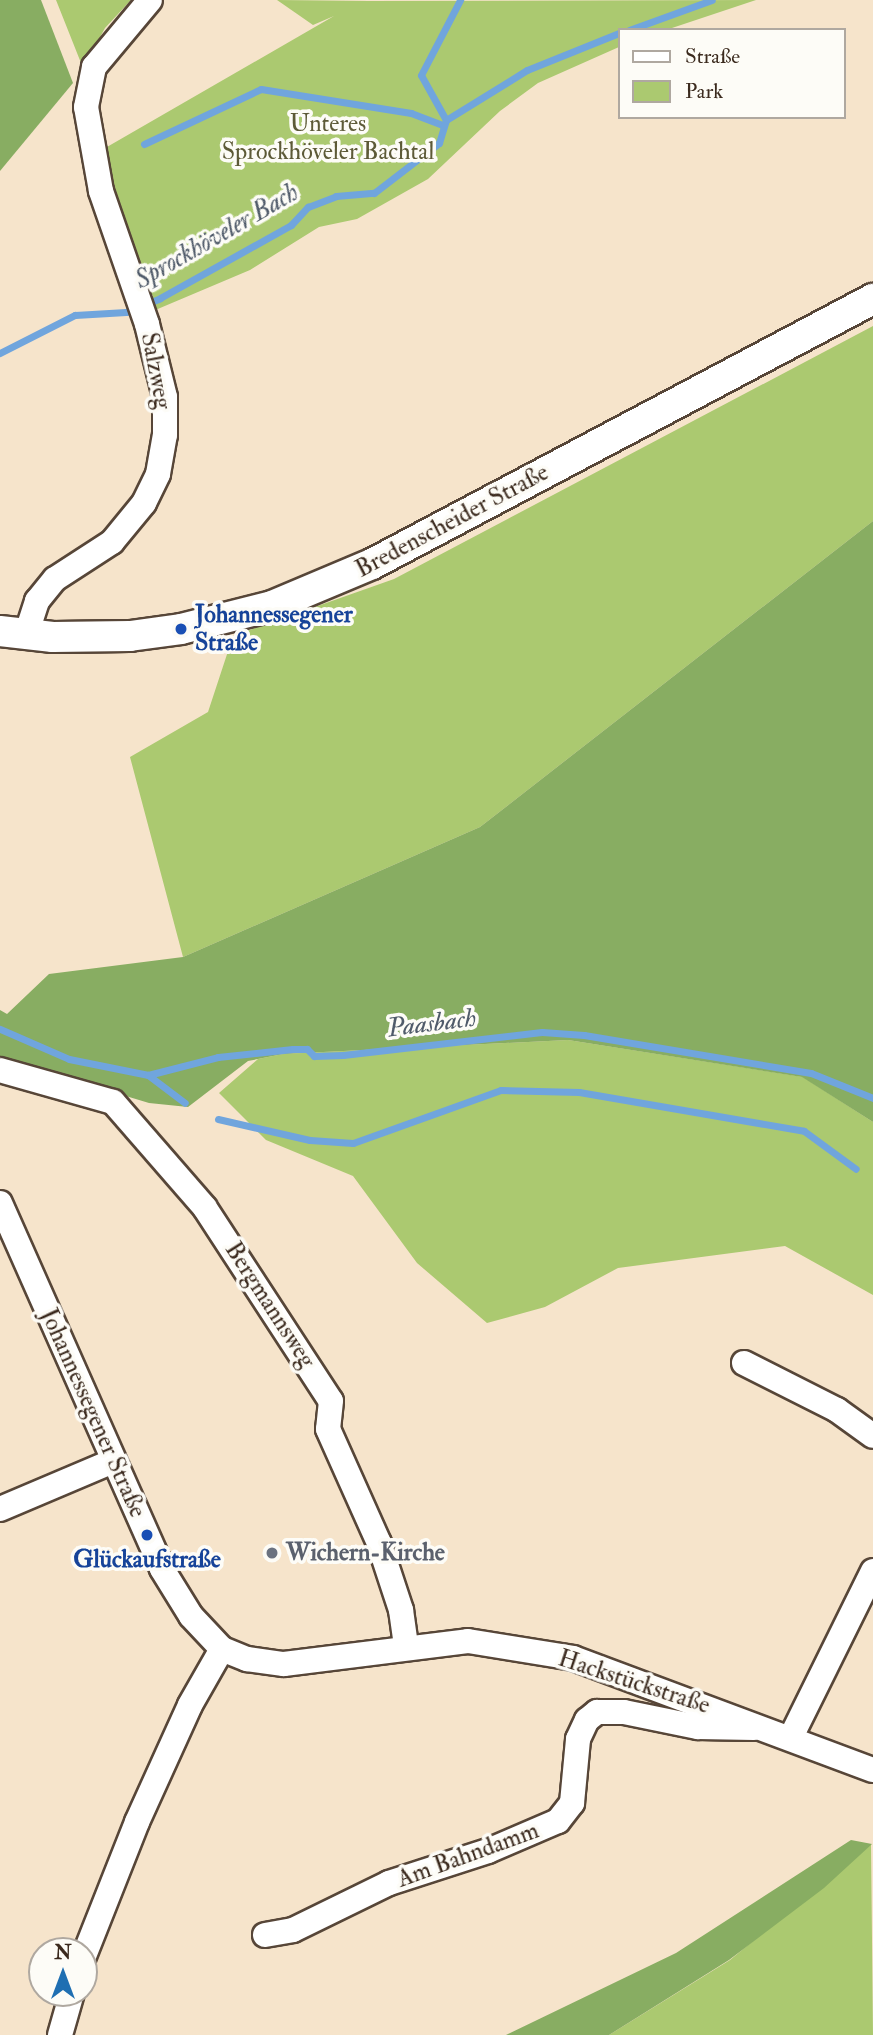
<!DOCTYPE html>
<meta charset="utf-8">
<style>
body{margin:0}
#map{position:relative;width:873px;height:2035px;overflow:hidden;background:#f6e4cb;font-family:"IM FELL Double Pica",serif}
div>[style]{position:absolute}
.green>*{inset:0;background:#abc970}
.forest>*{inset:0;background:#88ad62}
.stream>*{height:7px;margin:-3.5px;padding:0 3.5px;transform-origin:3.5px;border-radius:3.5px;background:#70a5dd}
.roads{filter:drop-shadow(2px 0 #574638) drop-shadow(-2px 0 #574638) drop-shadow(0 2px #574638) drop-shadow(0 -2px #574638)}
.minor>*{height:24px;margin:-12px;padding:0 12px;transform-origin:12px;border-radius:12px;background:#fff}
.major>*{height:30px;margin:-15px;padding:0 15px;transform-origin:15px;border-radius:15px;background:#fff}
.dots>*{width:19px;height:19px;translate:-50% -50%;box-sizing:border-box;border:4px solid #fdfcf7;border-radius:50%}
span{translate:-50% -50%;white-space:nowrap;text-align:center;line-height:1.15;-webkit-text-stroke:7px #fdfcf7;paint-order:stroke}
.park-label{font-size:24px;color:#5d5a37}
.street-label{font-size:24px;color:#3b2a1e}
.transit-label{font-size:24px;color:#164399;font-weight:700}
.left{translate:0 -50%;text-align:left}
.worship-label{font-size:24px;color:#5b616d;font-weight:700}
.water-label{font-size:26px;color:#505b6a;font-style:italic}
.legend{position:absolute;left:618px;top:28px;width:228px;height:91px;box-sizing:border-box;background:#fdfcf7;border:2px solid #afa8a0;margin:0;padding:9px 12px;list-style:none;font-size:21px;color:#3b2a1e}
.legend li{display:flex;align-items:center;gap:14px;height:35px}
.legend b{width:35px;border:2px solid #afa8a0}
.north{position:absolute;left:28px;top:1937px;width:70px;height:70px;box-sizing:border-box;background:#fdfcf7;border:2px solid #afa8a0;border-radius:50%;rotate:0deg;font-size:19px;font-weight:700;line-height:28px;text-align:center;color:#3b2a1e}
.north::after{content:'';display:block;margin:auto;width:24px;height:32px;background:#1f6fb2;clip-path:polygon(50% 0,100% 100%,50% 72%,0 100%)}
</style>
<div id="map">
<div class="green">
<div style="clip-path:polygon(56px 0,131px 0,105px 28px,83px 68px)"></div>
<div style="clip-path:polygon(277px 0,369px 1px,756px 0,666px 30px,619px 30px,619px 47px,538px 83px,500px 111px,428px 179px,357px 219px,319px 227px,250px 270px,153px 311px,153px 295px,146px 297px,100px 151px,334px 16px,313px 25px)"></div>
<div style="clip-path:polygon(873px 326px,873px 521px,480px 827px,183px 957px,130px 757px,208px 712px,233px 636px,394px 579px)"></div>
<div style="clip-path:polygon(568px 1040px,803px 1077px,873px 1122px,873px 1295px,785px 1246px,618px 1268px,545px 1307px,487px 1323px,417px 1263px,353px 1176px,266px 1140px,219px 1093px,258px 1059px,283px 1054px)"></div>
<div style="clip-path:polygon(871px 1844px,873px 2035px,609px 2035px,730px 1960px)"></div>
</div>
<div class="forest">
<div style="clip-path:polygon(0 0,41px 0,73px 83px,0 171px)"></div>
<div style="clip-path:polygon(873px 521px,873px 1122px,802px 1077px,568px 1040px,283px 1054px,248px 1061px,188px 1107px,149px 1103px,0 1058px,0 1010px,7px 1014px,49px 974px,183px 957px,480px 827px)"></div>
<div style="clip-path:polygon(851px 1840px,872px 1844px,824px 1888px,729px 1960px,609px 2035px,506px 2035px,676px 1953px)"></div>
</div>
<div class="stream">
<div style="left:629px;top:30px;width:88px;rotate:-19.9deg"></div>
<div style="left:446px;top:120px;width:51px;rotate:-119.1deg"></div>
<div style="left:421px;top:75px;width:85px;rotate:-62.5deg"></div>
<div style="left:144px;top:144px;width:129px;rotate:-25.2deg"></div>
<div style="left:261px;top:89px;width:152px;rotate:9.1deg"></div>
<div style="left:411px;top:113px;width:33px;rotate:21deg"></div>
<div style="left:0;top:353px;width:84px;rotate:-26.9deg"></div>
<div style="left:75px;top:315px;width:51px;rotate:-3.4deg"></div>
<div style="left:126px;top:312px;width:37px;rotate:-22deg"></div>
<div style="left:160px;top:298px;width:150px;rotate:-29.1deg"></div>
<div style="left:291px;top:225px;width:25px;rotate:-47deg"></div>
<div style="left:308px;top:207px;width:30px;rotate:-21deg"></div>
<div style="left:336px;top:196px;width:38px;rotate:-5deg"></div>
<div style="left:374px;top:193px;width:82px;rotate:-37.6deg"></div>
<div style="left:439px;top:143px;width:24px;rotate:-73deg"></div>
<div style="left:446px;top:120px;width:95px;rotate:-31.7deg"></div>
<div style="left:527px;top:70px;width:99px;rotate:-21.9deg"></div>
<div style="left:0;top:1029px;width:75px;rotate:23.5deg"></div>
<div style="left:69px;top:1059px;width:81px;rotate:11.4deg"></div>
<div style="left:148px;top:1075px;width:72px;rotate:-14.4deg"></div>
<div style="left:218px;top:1057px;width:75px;rotate:-6.1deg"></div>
<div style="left:293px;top:1049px;width:14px"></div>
<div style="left:307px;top:1049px;width:10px;rotate:45deg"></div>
<div style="left:314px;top:1056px;width:29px;rotate:-2deg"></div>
<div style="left:343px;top:1055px;width:200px;rotate:-6.6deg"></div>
<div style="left:542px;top:1032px;width:42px;rotate:4.1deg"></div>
<div style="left:584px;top:1035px;width:230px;rotate:9.5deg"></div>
<div style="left:811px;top:1073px;width:67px;rotate:22deg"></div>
<div style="left:148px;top:1075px;width:46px;rotate:37.1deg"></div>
<div style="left:218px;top:1119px;width:94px;rotate:12.9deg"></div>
<div style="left:310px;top:1140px;width:43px;rotate:4deg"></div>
<div style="left:353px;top:1143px;width:157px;rotate:-19.7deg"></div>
<div style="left:501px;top:1090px;width:78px;rotate:1.5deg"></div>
<div style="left:579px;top:1092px;width:228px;rotate:9.8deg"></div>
<div style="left:804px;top:1131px;width:64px;rotate:36.2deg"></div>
</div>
<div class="roads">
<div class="minor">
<div style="left:26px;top:635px;width:36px;rotate:-72deg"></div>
<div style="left:37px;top:601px;width:28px;rotate:-51deg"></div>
<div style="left:55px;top:579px;width:68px;rotate:-33deg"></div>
<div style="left:112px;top:542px;width:50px;rotate:-50.6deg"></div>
<div style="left:144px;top:503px;width:32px;rotate:-64deg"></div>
<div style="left:158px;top:474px;width:40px;rotate:-80deg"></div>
<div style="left:165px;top:435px;width:38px;rotate:-90deg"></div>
<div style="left:165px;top:397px;width:75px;rotate:-103.9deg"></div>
<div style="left:147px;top:324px;width:141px;rotate:-109.1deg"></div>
<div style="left:101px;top:191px;width:85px;rotate:-100.1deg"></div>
<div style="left:86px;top:107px;width:41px;rotate:-78.7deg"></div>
<div style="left:94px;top:67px;width:87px;rotate:-50.1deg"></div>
<div style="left:0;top:1070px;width:117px;rotate:15.8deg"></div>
<div style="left:113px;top:1102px;width:140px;rotate:49deg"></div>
<div style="left:205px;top:1208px;width:230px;rotate:56.9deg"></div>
<div style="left:331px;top:1401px;width:28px;rotate:96deg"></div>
<div style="left:328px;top:1429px;width:125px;rotate:65.9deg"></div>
<div style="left:379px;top:1543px;width:71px;rotate:71.8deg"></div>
<div style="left:401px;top:1610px;width:36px;rotate:82deg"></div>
<div style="left:0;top:1203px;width:400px;rotate:66.1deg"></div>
<div style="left:162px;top:1569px;width:55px;rotate:58.3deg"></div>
<div style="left:191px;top:1616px;width:45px;rotate:46.8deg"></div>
<div style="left:222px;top:1649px;width:27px;rotate:22deg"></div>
<div style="left:247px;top:1659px;width:37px;rotate:8deg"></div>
<div style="left:284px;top:1664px;width:185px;rotate:-7.1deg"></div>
<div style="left:468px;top:1641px;width:106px;rotate:9.2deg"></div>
<div style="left:573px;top:1658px;width:320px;rotate:20.5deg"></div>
<div style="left:744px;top:1363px;width:104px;rotate:26.8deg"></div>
<div style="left:837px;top:1410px;width:44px;rotate:35.8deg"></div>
<div style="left:0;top:1509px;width:123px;rotate:-23deg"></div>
<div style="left:791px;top:1737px;width:185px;rotate:-63.7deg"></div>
<div style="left:265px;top:1935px;width:28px;rotate:-10deg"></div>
<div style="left:293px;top:1930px;width:107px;rotate:-26.1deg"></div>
<div style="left:389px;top:1883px;width:104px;rotate:-17.9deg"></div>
<div style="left:488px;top:1851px;width:76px;rotate:-23.2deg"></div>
<div style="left:558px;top:1821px;width:23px;rotate:-52deg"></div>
<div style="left:572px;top:1803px;width:64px;rotate:-84.6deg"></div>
<div style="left:578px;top:1739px;width:21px;rotate:-65deg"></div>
<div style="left:587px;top:1720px;width:13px;rotate:-39deg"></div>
<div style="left:597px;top:1712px;width:27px"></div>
<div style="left:624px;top:1712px;width:76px;rotate:11.5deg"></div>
<div style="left:698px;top:1727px;width:56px;rotate:1deg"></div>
<div style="left:84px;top:1956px;width:144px;rotate:-68.4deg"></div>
<div style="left:137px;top:1822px;width:128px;rotate:-65.6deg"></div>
<div style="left:190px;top:1705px;width:64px;rotate:-60.3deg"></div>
<div style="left:60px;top:2035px;width:44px;rotate:-74.1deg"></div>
</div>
<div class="major">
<div style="left:0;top:631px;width:53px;rotate:6.5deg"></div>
<div style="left:53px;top:637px;width:77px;rotate:-0.7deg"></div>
<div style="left:130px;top:636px;width:51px;rotate:-7.8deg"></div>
<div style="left:181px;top:629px;width:94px;rotate:-14.2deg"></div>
<div style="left:272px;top:606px;width:108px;rotate:-22.8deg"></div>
<div style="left:372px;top:564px;width:567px;rotate:-27.88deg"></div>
</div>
</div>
<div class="dots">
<div style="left:181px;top:629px;background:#1a4fb4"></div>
<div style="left:147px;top:1535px;background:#1a4fb4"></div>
<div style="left:272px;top:1553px;background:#6b7280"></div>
</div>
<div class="park-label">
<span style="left:328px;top:138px">Unteres<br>Sprockhöveler Bachtal</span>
</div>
<div class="street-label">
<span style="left:156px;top:371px;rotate:79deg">Salzweg</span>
<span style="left:452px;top:521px;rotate:-28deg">Bredenscheider Straße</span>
<span style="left:270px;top:1305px;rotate:57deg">Bergmannsweg</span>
<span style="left:93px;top:1413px;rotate:66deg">Johannessegener Straße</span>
<span style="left:634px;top:1682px;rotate:18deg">Hackstückstraße</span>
<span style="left:468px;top:1855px;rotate:-20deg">Am Bahndamm</span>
</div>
<div class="transit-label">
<span class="left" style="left:195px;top:629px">Johannessegener<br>Straße</span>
<span style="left:147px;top:1560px">Glückaufstraße</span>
</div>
<div class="worship-label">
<span class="left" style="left:286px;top:1553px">Wichern-Kirche</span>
</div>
<div class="water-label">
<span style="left:217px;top:237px;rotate:-30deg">Sprockhöveler Bach</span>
<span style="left:432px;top:1024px;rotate:-7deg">Paasbach</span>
</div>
<ul class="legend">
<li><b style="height:9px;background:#fff"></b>Straße</li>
<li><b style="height:19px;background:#abc970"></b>Park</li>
</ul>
<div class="north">N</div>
</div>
